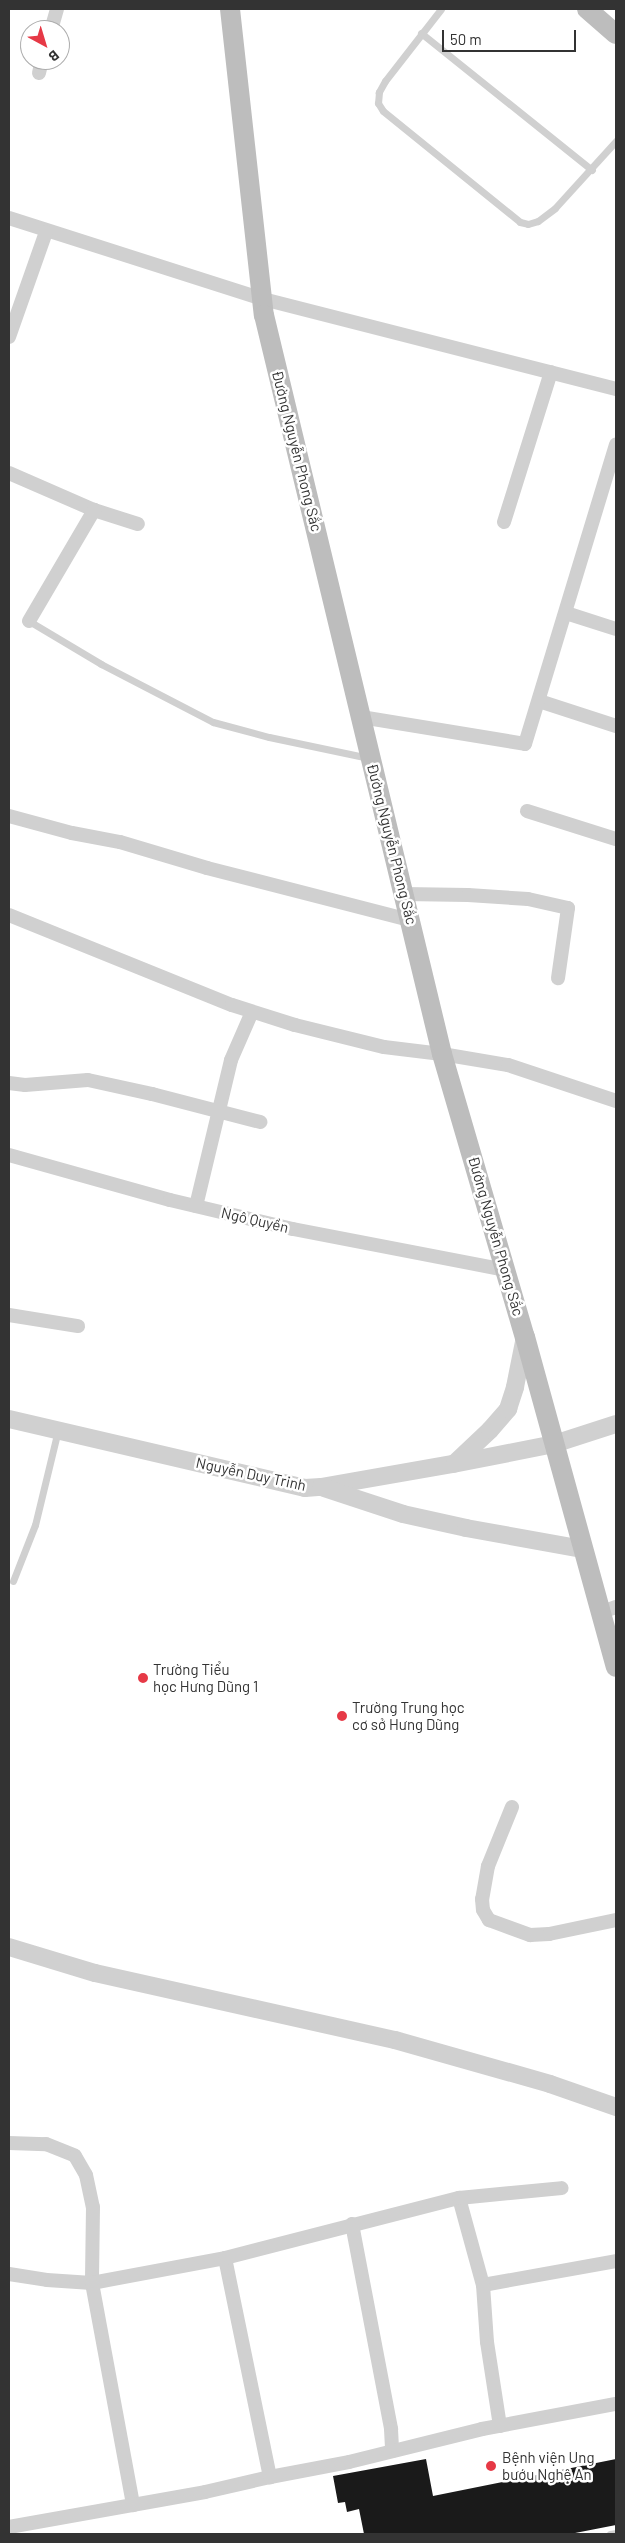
<!DOCTYPE html>
<meta charset="utf-8">
<style>
body{margin:0}
#map{position:relative;width:625px;height:2543px;overflow:hidden;background:#fff;font-family:Barlow,sans-serif}
div>[style]{position:absolute}
.building>*{inset:0;background:#1a1a1a}
.service>*{height:7px;margin:-3.5px;padding:0 3.5px;transform-origin:3.5px;border-radius:3.5px;background:#d0d0d0}
.minor>*{height:14px;margin:-7px;padding:0 7px;transform-origin:7px;border-radius:7px;background:#d0d0d0}
.tertiary>*{height:18px;margin:-9px;padding:0 9px;transform-origin:9px;border-radius:9px;background:#d0d0d0}
.secondary>*{height:20px;margin:-10px;padding:0 10px;transform-origin:10px;border-radius:10px;background:#bdbdbd}
.dots>*{width:14px;height:14px;translate:-50% -50%;box-sizing:border-box;border:2px solid #fff;border-radius:50%}
span{translate:-50% -50%;white-space:nowrap;text-align:center;line-height:1.15;-webkit-text-stroke:5px #fff;paint-order:stroke}
.street-label{font-size:15px;color:#333}
.poi-label{font-size:15px;color:#333}
.left{translate:0 -50%;text-align:left}
.frame{position:absolute;inset:0;border:10px solid #333;pointer-events:none}
.north{position:absolute;left:20px;top:20px;width:50px;height:50px;box-sizing:border-box;background:#fff;border:1px solid #adadad;border-radius:50%;rotate:141deg;font-size:14px;font-weight:700;line-height:20px;text-align:center;color:#333}
.north::after{content:'';display:block;margin:auto;width:18px;height:22px;background:#e63946;clip-path:polygon(50% 0,100% 100%,50% 72%,0 100%)}
.scale{position:absolute;left:442px;top:30px;width:134px;height:22px;box-sizing:border-box;border:2px solid #333;border-top:0;padding-left:6px;font-size:15px;line-height:18px;white-space:nowrap;color:#333;-webkit-text-stroke:4px #fff;paint-order:stroke}
</style>
<div id="map">
<div class="building">
<div style="clip-path:polygon(426px 2459px,433px 2496px,616px 2459px,616px 2525px,570px 2534px,364px 2534px,359px 2509px,347px 2512px,345px 2502px,338px 2503px,333px 2476px)"></div>
</div>
<div class="service">
<div style="left:441px;top:9px;width:91px;rotate:127.9deg"></div>
<div style="left:385px;top:81px;width:13px;rotate:119deg"></div>
<div style="left:379px;top:92px;width:11px;rotate:95deg"></div>
<div style="left:378px;top:103px;width:9px;rotate:58deg"></div>
<div style="left:383px;top:111px;width:176px;rotate:39deg"></div>
<div style="left:520px;top:222px;width:8px;rotate:14deg"></div>
<div style="left:528px;top:224px;width:10px;rotate:-17deg"></div>
<div style="left:538px;top:221px;width:21px;rotate:-37deg"></div>
<div style="left:555px;top:208px;width:91px;rotate:-47.7deg"></div>
<div style="left:421px;top:33px;width:219px;rotate:38.7deg"></div>
<div style="left:29px;top:621px;width:84px;rotate:30.8deg"></div>
<div style="left:101px;top:664px;width:126px;rotate:27.4deg"></div>
<div style="left:213px;top:722px;width:58px;rotate:15deg"></div>
<div style="left:269px;top:737px;width:102px;rotate:11.9deg"></div>
<div style="left:13px;top:1581px;width:60px;rotate:-68.6deg"></div>
<div style="left:35px;top:1525px;width:98px;rotate:-76.4deg"></div>
<div style="left:610px;top:2534px;width:6px;rotate:-9deg"></div>
</div>
<div class="minor">
<div style="left:51px;top:30px;width:22px;rotate:-74deg"></div>
<div style="left:39px;top:73px;width:13px;rotate:-77deg"></div>
<div style="left:9px;top:218px;width:267px;rotate:17.7deg"></div>
<div style="left:263px;top:299px;width:364px;rotate:14.3deg"></div>
<div style="left:9px;top:337px;width:111px;rotate:-70.6deg"></div>
<div style="left:9px;top:473px;width:93px;rotate:23.5deg"></div>
<div style="left:94px;top:510px;width:46px;rotate:17.7deg"></div>
<div style="left:504px;top:522px;width:157px;rotate:-72.6deg"></div>
<div style="left:566px;top:613px;width:52px;rotate:17.7deg"></div>
<div style="left:29px;top:621px;width:129px;rotate:-59.6deg"></div>
<div style="left:539px;top:701px;width:81px;rotate:18deg"></div>
<div style="left:361px;top:717px;width:166px;rotate:9.3deg"></div>
<div style="left:525px;top:744px;width:313px;rotate:-73.1deg"></div>
<div style="left:527px;top:811px;width:93px;rotate:17.5deg"></div>
<div style="left:9px;top:816px;width:65px;rotate:15.1deg"></div>
<div style="left:72px;top:833px;width:49px;rotate:10.6deg"></div>
<div style="left:120px;top:842px;width:91px;rotate:16.6deg"></div>
<div style="left:207px;top:868px;width:210px;rotate:14.4deg"></div>
<div style="left:404px;top:894px;width:64px;rotate:0.9deg"></div>
<div style="left:468px;top:895px;width:60px;rotate:3.8deg"></div>
<div style="left:528px;top:899px;width:41px;rotate:12.7deg"></div>
<div style="left:568px;top:908px;width:71px;rotate:98.1deg"></div>
<div style="left:9px;top:915px;width:240px;rotate:22deg"></div>
<div style="left:232px;top:1005px;width:66px;rotate:17.6deg"></div>
<div style="left:295px;top:1025px;width:92px;rotate:13.9deg"></div>
<div style="left:384px;top:1047px;width:58px;rotate:6.9deg"></div>
<div style="left:442px;top:1054px;width:67px;rotate:9.5deg"></div>
<div style="left:508px;top:1065px;width:114px;rotate:18.4deg"></div>
<div style="left:9px;top:1083px;width:16px;rotate:7deg"></div>
<div style="left:25px;top:1085px;width:63px;rotate:-4.5deg"></div>
<div style="left:88px;top:1080px;width:66px;rotate:12.3deg"></div>
<div style="left:152px;top:1094px;width:112px;rotate:14.5deg"></div>
<div style="left:9px;top:1155px;width:167px;rotate:15.6deg"></div>
<div style="left:170px;top:1200px;width:126px;rotate:13.3deg"></div>
<div style="left:293px;top:1229px;width:217px;rotate:10.9deg"></div>
<div style="left:196px;top:1206px;width:150px;rotate:-76.5deg"></div>
<div style="left:231px;top:1060px;width:52px;rotate:-66.4deg"></div>
<div style="left:9px;top:1315px;width:70px;rotate:9.1deg"></div>
<div style="left:602px;top:1612px;width:15px;rotate:-20deg"></div>
<div style="left:512px;top:1807px;width:64px;rotate:112.1deg"></div>
<div style="left:488px;top:1866px;width:34px;rotate:100deg"></div>
<div style="left:482px;top:1899px;width:11px;rotate:85deg"></div>
<div style="left:483px;top:1910px;width:12px;rotate:59deg"></div>
<div style="left:489px;top:1920px;width:44px;rotate:20.1deg"></div>
<div style="left:530px;top:1935px;width:19px;rotate:-3deg"></div>
<div style="left:549px;top:1934px;width:68px;rotate:-11.8deg"></div>
<div style="left:9px;top:2143px;width:37px;rotate:2deg"></div>
<div style="left:46px;top:2144px;width:31px;rotate:22deg"></div>
<div style="left:75px;top:2156px;width:22px;rotate:60deg"></div>
<div style="left:86px;top:2175px;width:33px;rotate:78deg"></div>
<div style="left:93px;top:2207px;width:76px;rotate:90.8deg"></div>
<div style="left:92px;top:2283px;width:226px;rotate:79.5deg"></div>
<div style="left:459px;top:2198px;width:90px;rotate:74.6deg"></div>
<div style="left:483px;top:2285px;width:135px;rotate:-10.2deg"></div>
<div style="left:352px;top:2224px;width:209px;rotate:79.2deg"></div>
<div style="left:391px;top:2429px;width:22px;rotate:87deg"></div>
<div style="left:225px;top:2258px;width:224px;rotate:78.4deg"></div>
<div style="left:9px;top:2274px;width:38px;rotate:9deg"></div>
<div style="left:47px;top:2280px;width:45px;rotate:3.8deg"></div>
<div style="left:92px;top:2283px;width:135px;rotate:-10.6deg"></div>
<div style="left:225px;top:2258px;width:242px;rotate:-14.4deg"></div>
<div style="left:459px;top:2198px;width:103px;rotate:-5.5deg"></div>
<div style="left:483px;top:2285px;width:57px;rotate:86deg"></div>
<div style="left:487px;top:2342px;width:85px;rotate:81.2deg"></div>
<div style="left:9px;top:2527px;width:199px;rotate:-10.1deg"></div>
<div style="left:205px;top:2492px;width:67px;rotate:-13deg"></div>
<div style="left:270px;top:2477px;width:80px;rotate:-10.8deg"></div>
<div style="left:349px;top:2462px;width:137px;rotate:-13.9deg"></div>
<div style="left:482px;top:2429px;width:136px;rotate:-10.6deg"></div>
</div>
<div class="tertiary">
<div style="left:9px;top:1419px;width:304px;rotate:13.1deg"></div>
<div style="left:305px;top:1488px;width:16px;rotate:-4deg"></div>
<div style="left:321px;top:1487px;width:134px;rotate:-9.9deg"></div>
<div style="left:453px;top:1464px;width:103px;rotate:-11.2deg"></div>
<div style="left:554px;top:1444px;width:65px;rotate:-17.9deg"></div>
<div style="left:455px;top:1463px;width:48px;rotate:-43.3deg"></div>
<div style="left:490px;top:1430px;width:28px;rotate:-49deg"></div>
<div style="left:508px;top:1409px;width:23px;rotate:-72deg"></div>
<div style="left:515px;top:1387px;width:51px;rotate:-78.7deg"></div>
<div style="left:324px;top:1488px;width:83px;rotate:18.2deg"></div>
<div style="left:403px;top:1514px;width:65px;rotate:12.5deg"></div>
<div style="left:466px;top:1528px;width:119px;rotate:10.2deg"></div>
<div style="left:9px;top:1947px;width:90px;rotate:16.8deg"></div>
<div style="left:95px;top:1973px;width:307px;rotate:12.6deg"></div>
<div style="left:395px;top:2040px;width:161px;rotate:15.8deg"></div>
<div style="left:550px;top:2084px;width:70px;rotate:19.2deg"></div>
</div>
<div class="secondary">
<div style="left:230px;top:9px;width:308px;rotate:83.7deg"></div>
<div style="left:264px;top:315px;width:760px;rotate:76.46deg"></div>
<div style="left:442px;top:1054px;width:295px;rotate:73.7deg"></div>
<div style="left:525px;top:1337px;width:342px;rotate:74.6deg"></div>
<div style="left:587px;top:9px;width:38px;rotate:41deg"></div>
</div>
<div class="dots">
<div style="left:143px;top:1678px;background:#e63946"></div>
<div style="left:342px;top:1716px;background:#e63946"></div>
<div style="left:491px;top:2466px;background:#e63946"></div>
</div>
<div class="street-label">
<span style="left:297px;top:451px;rotate:76deg">Đường Nguyễn Phong Sắc</span>
<span style="left:392px;top:844px;rotate:76deg">Đường Nguyễn Phong Sắc</span>
<span style="left:255px;top:1220px;rotate:13deg">Ngô Quyền</span>
<span style="left:496px;top:1236px;rotate:74deg">Đường Nguyễn Phong Sắc</span>
<span style="left:251px;top:1474px;rotate:12deg">Nguyễn Duy Trinh</span>
</div>
<div class="poi-label">
<span class="left" style="left:153px;top:1678px">Trường Tiểu<br>học Hưng Dũng 1</span>
<span class="left" style="left:352px;top:1716px">Trường Trung học<br>cơ sở Hưng Dũng</span>
<span class="left" style="left:502px;top:2466px">Bệnh viện Ung<br>bướu Nghệ An</span>
</div>
<div class="frame"></div>
<div class="north">B</div>
<div class="scale">50 m</div>
</div>
